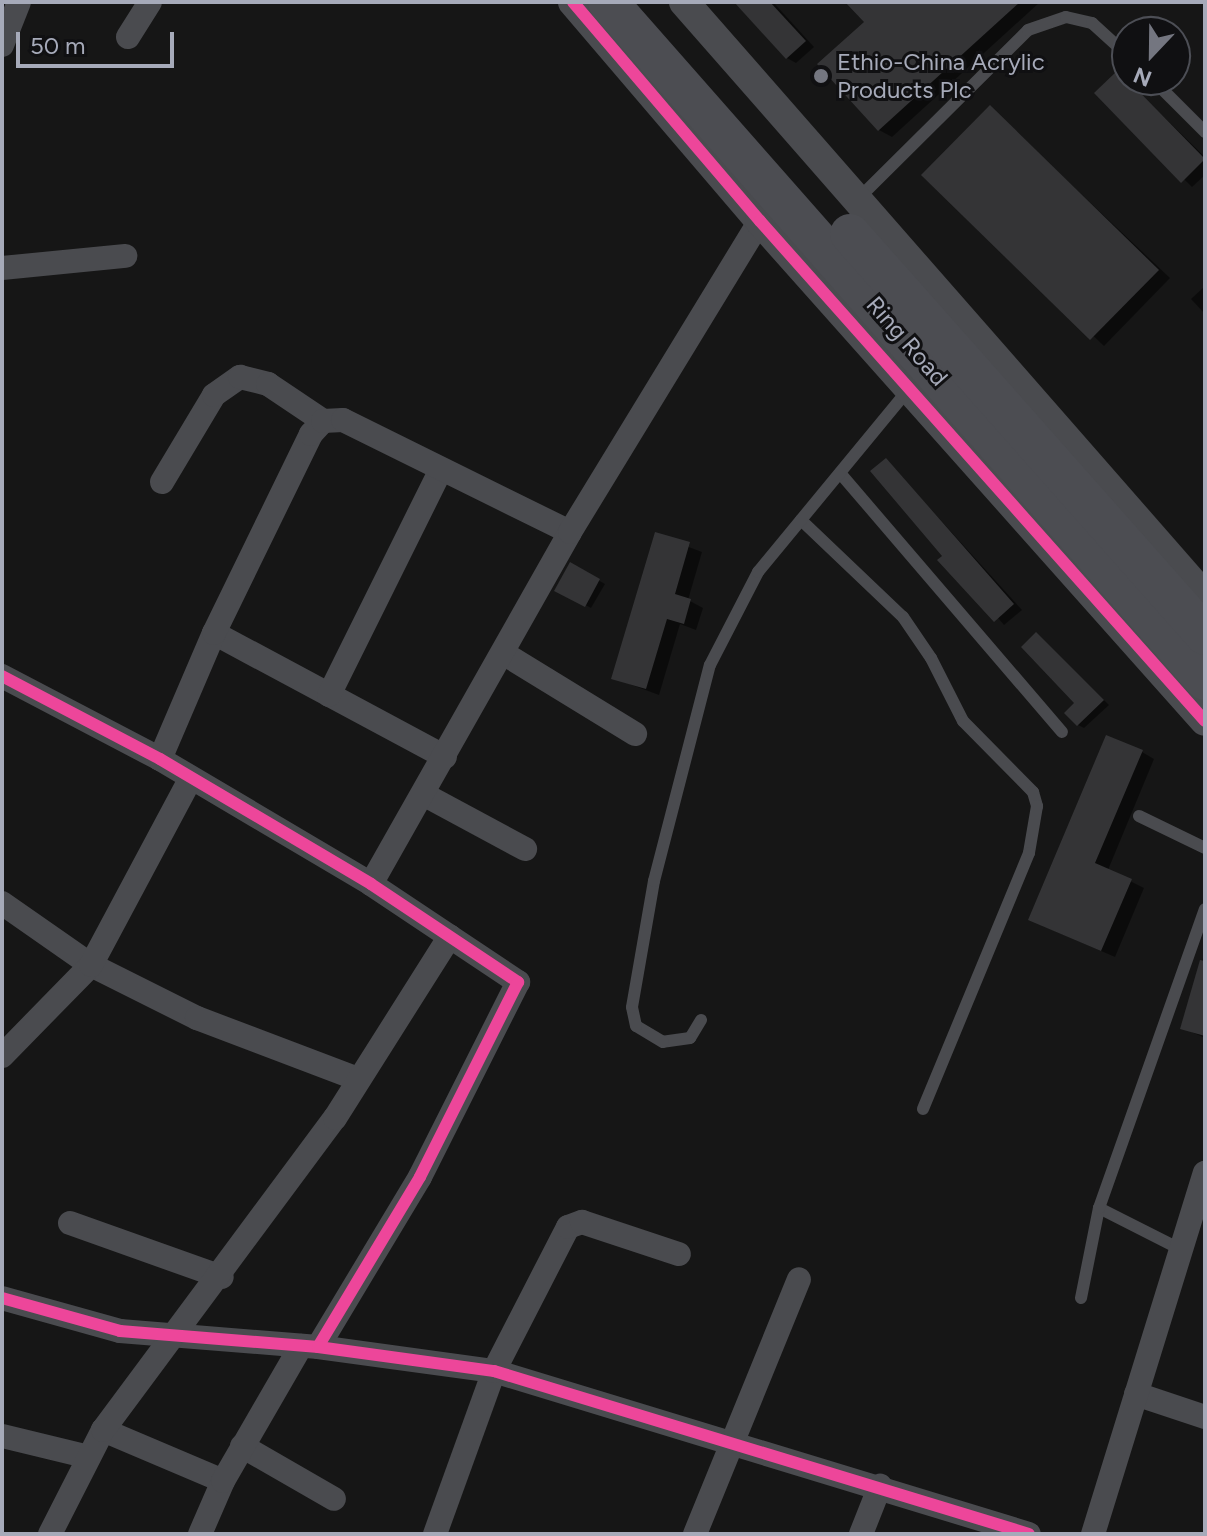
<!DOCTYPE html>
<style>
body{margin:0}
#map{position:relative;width:1207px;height:1536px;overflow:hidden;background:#161616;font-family:Figtree,sans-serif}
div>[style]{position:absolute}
.shadow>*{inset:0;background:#0007}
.building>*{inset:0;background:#343436}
.service>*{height:12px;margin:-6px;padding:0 6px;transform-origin:6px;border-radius:6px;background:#4a4b4f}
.minor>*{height:24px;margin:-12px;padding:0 12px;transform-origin:12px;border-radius:12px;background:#4a4b4f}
.tertiary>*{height:30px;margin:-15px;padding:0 15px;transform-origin:15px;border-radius:15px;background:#4a4b4f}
.trunk>*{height:40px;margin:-20px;padding:0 20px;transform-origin:20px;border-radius:20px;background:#4c4d52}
.cycleway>*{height:12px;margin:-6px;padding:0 6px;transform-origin:6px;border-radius:6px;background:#ed469a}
.dots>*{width:22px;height:22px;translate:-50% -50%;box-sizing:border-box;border:4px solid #101012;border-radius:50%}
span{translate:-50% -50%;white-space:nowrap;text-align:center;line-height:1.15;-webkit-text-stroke:6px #101012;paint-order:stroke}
.poi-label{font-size:24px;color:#a6aab9}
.left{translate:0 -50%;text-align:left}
.street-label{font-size:24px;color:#a6aab9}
.frame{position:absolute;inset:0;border:4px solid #a6aab9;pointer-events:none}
.north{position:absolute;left:1111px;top:16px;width:80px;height:80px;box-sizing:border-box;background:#101012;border:2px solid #4c4e55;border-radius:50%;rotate:202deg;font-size:22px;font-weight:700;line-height:32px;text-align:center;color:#a6aab9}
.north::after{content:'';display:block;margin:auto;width:28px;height:36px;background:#747680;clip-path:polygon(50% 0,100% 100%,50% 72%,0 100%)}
.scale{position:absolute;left:16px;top:32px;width:158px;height:36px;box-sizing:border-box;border:4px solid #a6aab9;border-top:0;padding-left:10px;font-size:24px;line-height:28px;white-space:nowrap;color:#a6aab9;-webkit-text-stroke:6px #101012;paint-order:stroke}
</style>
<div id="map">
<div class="shadow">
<div style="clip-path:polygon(736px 2px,773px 2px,814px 47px,796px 63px,787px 58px)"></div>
<div style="clip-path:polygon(848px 2px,1040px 2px,892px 137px,879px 130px,866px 22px)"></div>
<div style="clip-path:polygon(1118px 72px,1205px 157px,1205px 175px,1192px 187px,1096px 93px)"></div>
<div style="clip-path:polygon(990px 108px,1170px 278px,1104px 346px,924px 175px)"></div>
<div style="clip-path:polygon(1205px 286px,1205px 314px,1191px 299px)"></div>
<div style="clip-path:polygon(886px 460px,1022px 610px,1004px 625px,945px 556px)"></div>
<div style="clip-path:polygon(657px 535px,702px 552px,688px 600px,703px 608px,696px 630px,680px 624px,659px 695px,613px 678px)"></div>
<div style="clip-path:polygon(571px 565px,605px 584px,591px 608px,557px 590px)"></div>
<div style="clip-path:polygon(1037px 635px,1109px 705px,1084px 728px,1078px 725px,1077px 703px)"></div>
<div style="clip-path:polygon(1142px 752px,1154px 759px,1108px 870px,1144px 888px,1115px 957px,1043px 926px)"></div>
<div style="clip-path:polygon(1205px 951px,1205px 1038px,1183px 1028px)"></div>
</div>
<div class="building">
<div style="clip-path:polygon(734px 2px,770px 2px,806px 41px,786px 59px)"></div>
<div style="clip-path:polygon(845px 2px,1020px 2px,878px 131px,817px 64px,864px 22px)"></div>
<div style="clip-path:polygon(1118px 70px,1205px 159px,1181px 183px,1094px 93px)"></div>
<div style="clip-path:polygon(990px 105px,1159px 270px,1090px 340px,921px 175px)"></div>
<div style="clip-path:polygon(886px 458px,1014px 604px,994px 622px,937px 560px,942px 556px,870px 471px)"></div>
<div style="clip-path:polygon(655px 532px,690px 542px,675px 594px,691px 599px,684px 624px,667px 619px,646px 689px,611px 679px)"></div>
<div style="clip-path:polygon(570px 562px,600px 579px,585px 607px,554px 591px)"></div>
<div style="clip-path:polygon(1036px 632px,1104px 700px,1077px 726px,1064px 713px,1074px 703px,1021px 647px)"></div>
<div style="clip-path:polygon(1106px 735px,1143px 750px,1095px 863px,1132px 879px,1101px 951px,1028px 920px)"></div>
<div style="clip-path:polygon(1200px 960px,1205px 961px,1205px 1036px,1180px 1029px)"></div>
</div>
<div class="service">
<div style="left:1153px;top:80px;width:74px;rotate:45deg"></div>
<div style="left:859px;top:198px;width:238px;rotate:-44.8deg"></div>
<div style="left:1028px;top:30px;width:40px;rotate:-18.9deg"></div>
<div style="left:1066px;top:17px;width:27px;rotate:13deg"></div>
<div style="left:1092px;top:23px;width:47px;rotate:42.4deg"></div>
<div style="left:840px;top:473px;width:341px;rotate:49.4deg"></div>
<div style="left:801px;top:520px;width:141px;rotate:43.6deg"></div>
<div style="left:903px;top:617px;width:50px;rotate:55.7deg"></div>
<div style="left:931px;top:658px;width:71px;rotate:63.1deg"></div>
<div style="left:963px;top:721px;width:100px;rotate:45.4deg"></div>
<div style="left:1033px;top:792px;width:15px;rotate:74deg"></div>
<div style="left:1037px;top:806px;width:48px;rotate:99.7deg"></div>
<div style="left:1029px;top:853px;width:277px;rotate:112.5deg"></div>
<div style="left:1139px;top:816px;width:73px;rotate:25.9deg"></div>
<div style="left:701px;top:1020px;width:21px;rotate:121deg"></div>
<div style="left:690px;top:1038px;width:27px;rotate:172deg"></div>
<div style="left:663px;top:1042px;width:31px;rotate:-149deg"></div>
<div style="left:636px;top:1026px;width:19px;rotate:-102deg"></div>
<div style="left:632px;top:1007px;width:128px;rotate:-80.1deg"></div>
<div style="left:654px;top:881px;width:223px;rotate:-75.5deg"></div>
<div style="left:710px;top:665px;width:105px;rotate:-62.7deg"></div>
<div style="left:758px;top:572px;width:237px;rotate:-50.5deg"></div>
<div style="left:1099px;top:1208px;width:91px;rotate:26.8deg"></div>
<div style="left:1081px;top:1298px;width:92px;rotate:-78.7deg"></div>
<div style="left:1099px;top:1208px;width:317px;rotate:-70.5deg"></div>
</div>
<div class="minor">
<div style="left:128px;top:37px;width:41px;rotate:-57.8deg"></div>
<div style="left:2px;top:45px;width:46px;rotate:-68.4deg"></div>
<div style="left:2px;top:268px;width:124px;rotate:-5.6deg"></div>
<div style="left:162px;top:482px;width:101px;rotate:-59.1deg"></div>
<div style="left:214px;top:395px;width:32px;rotate:-35deg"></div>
<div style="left:240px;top:377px;width:29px;rotate:14deg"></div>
<div style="left:268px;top:384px;width:66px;rotate:33.9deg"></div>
<div style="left:214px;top:633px;width:262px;rotate:28.2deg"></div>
<div style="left:503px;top:653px;width:155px;rotate:31.5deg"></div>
<div style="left:2px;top:676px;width:178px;rotate:27.7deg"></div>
<div style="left:160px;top:759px;width:245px;rotate:30.6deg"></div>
<div style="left:371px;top:884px;width:177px;rotate:33.7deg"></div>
<div style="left:518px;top:982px;width:218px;rotate:116.7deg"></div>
<div style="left:420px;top:1177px;width:198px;rotate:121deg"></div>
<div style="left:329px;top:695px;width:252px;rotate:-63.6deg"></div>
<div style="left:160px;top:759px;width:137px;rotate:-66.8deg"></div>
<div style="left:214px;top:633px;width:221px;rotate:-64deg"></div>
<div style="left:311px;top:434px;width:18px;rotate:-47deg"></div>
<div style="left:323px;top:421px;width:20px;rotate:-3deg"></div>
<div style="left:343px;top:420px;width:253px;rotate:26.3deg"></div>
<div style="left:423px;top:794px;width:116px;rotate:28.3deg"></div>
<div style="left:371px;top:884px;width:404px;rotate:-60.5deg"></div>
<div style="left:570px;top:532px;width:364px;rotate:-58.6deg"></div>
<div style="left:2px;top:903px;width:108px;rotate:34.9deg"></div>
<div style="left:91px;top:965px;width:119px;rotate:26.6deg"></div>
<div style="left:197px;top:1018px;width:172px;rotate:20.8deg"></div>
<div style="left:2px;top:1056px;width:127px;rotate:-45.6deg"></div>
<div style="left:91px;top:965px;width:212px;rotate:-61.9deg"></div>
<div style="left:70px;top:1223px;width:161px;rotate:19.6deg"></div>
<div style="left:2px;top:1298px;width:123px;rotate:15.6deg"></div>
<div style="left:120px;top:1331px;width:199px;rotate:4.6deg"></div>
<div style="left:318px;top:1347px;width:178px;rotate:7.8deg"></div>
<div style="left:494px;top:1371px;width:559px;rotate:16.94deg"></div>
<div style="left:1136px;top:1394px;width:73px;rotate:18.4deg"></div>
<div style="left:103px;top:1430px;width:130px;rotate:23deg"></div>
<div style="left:2px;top:1436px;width:89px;rotate:13.6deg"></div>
<div style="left:242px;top:1446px;width:106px;rotate:29.9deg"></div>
<div style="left:50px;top:1534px;width:117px;rotate:-63deg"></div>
<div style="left:103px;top:1430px;width:389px;rotate:-53.4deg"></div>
<div style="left:335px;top:1118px;width:215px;rotate:-57.7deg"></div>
<div style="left:200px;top:1534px;width:58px;rotate:-66.5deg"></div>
<div style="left:223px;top:1481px;width:156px;rotate:-60deg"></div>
<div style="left:435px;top:1534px;width:173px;rotate:-70.1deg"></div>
<div style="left:494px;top:1371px;width:162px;rotate:-62.8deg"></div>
<div style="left:568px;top:1227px;width:15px;rotate:-20deg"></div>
<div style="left:582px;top:1222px;width:102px;rotate:18.3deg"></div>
<div style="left:695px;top:1534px;width:275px;rotate:-67.8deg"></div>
<div style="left:861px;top:1534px;width:52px;rotate:-68.4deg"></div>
<div style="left:1093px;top:1534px;width:378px;rotate:-72.8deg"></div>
</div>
<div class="tertiary">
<div style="left:573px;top:2px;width:288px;rotate:49.5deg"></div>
<div style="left:760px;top:221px;width:669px;rotate:48.33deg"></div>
<div style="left:684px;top:2px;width:791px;rotate:48.79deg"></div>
</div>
<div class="trunk">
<div style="left:608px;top:2px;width:903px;rotate:48.64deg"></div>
<div style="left:850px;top:234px;width:536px;rotate:48.48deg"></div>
</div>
<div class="cycleway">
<div style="left:573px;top:2px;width:288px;rotate:49.5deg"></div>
<div style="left:760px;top:221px;width:669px;rotate:48.33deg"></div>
<div style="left:2px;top:676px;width:178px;rotate:27.7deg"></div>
<div style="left:160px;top:759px;width:245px;rotate:30.6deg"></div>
<div style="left:371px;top:884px;width:177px;rotate:33.7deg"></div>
<div style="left:518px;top:982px;width:218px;rotate:116.7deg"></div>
<div style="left:420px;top:1177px;width:198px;rotate:121deg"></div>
<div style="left:2px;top:1298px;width:123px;rotate:15.6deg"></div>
<div style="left:120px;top:1331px;width:199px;rotate:4.6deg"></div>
<div style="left:318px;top:1347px;width:178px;rotate:7.8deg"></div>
<div style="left:494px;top:1371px;width:559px;rotate:16.94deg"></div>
</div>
<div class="dots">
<div style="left:821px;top:76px;background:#747680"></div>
</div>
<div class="poi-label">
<span class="left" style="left:837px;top:76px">Ethio-China Acrylic<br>Products Plc</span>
</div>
<div class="street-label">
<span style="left:907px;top:341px;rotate:49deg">Ring Road</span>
</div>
<div class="frame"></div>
<div class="north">N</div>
<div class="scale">50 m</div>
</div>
